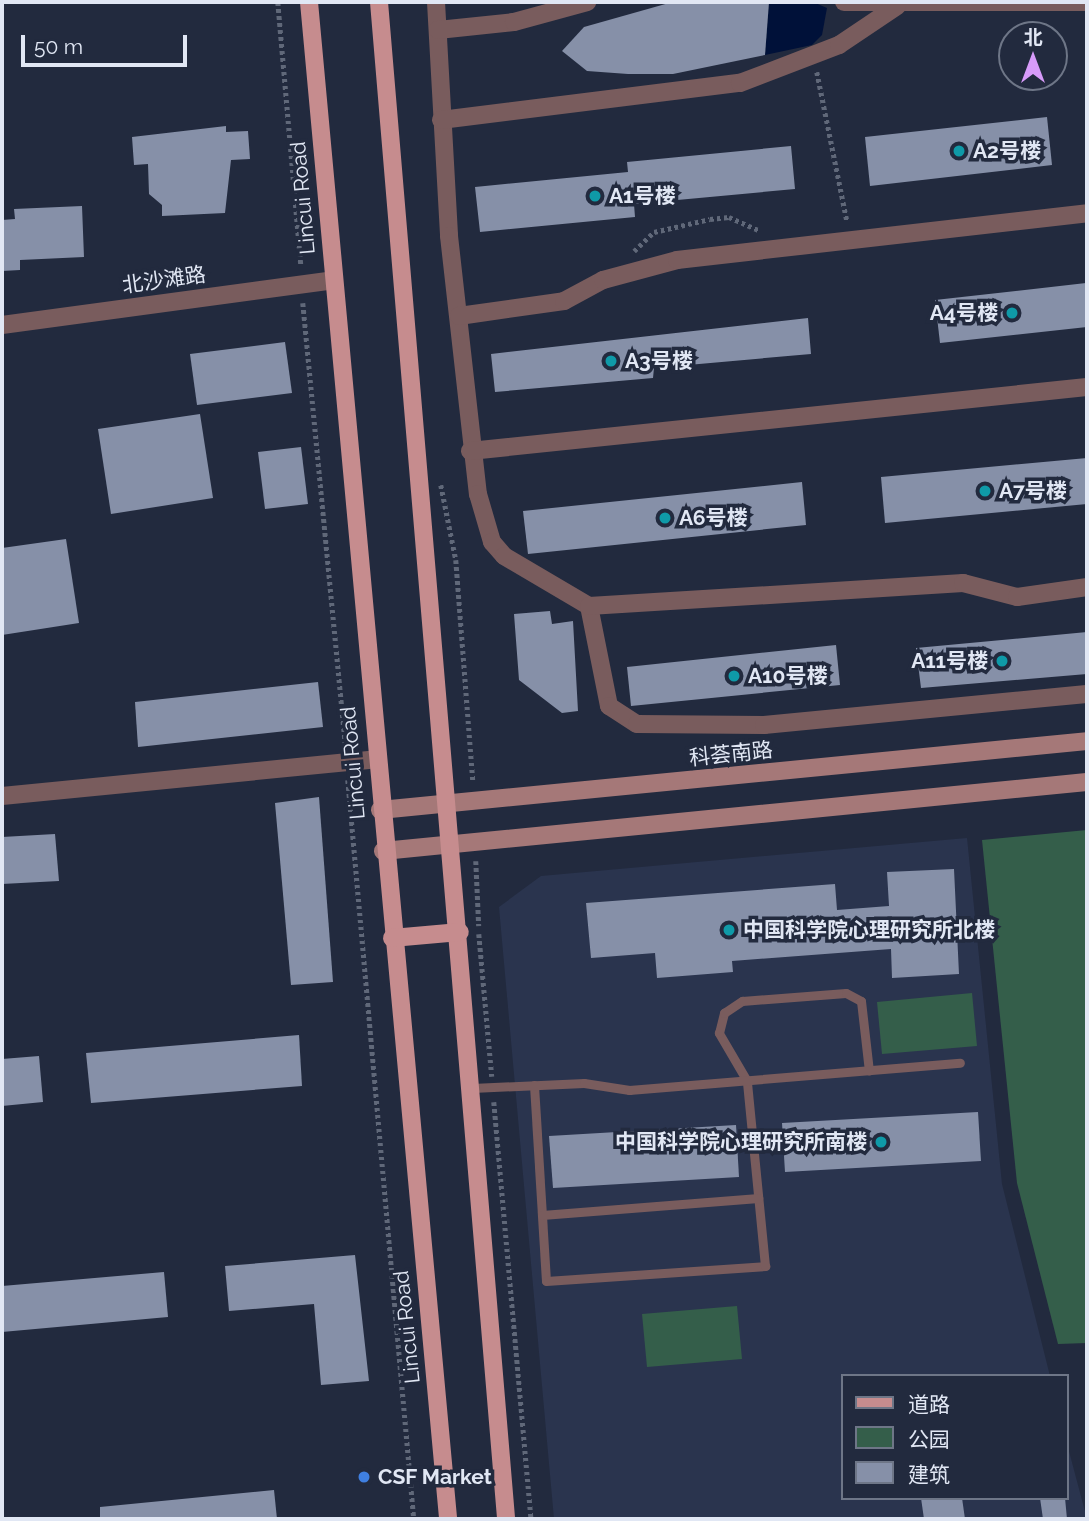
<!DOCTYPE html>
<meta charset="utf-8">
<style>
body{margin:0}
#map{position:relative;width:1089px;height:1521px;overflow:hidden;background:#222a3e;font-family:Raleway,"Noto Sans SC",sans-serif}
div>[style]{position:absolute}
.built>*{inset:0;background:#2a344e}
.green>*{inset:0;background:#345e4a}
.water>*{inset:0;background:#001139}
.building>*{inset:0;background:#8690a8}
.path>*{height:4.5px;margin-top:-2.25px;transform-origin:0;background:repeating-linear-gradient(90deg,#606879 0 3.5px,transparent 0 7px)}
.lane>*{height:9px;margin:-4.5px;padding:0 4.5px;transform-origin:4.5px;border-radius:4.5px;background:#795c5d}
.street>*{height:18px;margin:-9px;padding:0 9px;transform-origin:9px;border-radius:9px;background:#795c5d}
.secondary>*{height:18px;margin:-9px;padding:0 9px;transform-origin:9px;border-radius:9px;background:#a57878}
.primary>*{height:18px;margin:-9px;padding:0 9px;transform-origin:9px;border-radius:9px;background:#c68c8e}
.dots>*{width:19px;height:19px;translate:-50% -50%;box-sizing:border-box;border:4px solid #222a3e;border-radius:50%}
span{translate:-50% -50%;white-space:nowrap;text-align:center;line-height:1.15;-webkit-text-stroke:7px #222a3e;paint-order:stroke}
.poi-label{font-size:21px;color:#e1e7f4;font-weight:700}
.left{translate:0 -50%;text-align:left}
.right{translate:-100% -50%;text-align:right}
.street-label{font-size:21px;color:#e1e7f4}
.frame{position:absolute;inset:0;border:4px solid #e1e7f4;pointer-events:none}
.legend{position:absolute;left:841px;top:1374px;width:228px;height:126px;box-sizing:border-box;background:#222a3e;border:2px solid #6e7687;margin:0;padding:9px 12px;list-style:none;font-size:21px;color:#e1e7f4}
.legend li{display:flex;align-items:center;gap:14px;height:35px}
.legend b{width:35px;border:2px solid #6e7687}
.north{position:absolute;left:998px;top:21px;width:70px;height:70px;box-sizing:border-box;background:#222a3e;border:2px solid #6e7687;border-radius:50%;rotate:0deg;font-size:19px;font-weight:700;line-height:28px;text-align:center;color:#e1e7f4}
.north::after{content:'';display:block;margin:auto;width:24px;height:32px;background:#d79bf9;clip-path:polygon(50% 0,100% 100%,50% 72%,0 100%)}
.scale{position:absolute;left:21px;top:35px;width:166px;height:32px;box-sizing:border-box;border:4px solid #e1e7f4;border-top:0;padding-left:9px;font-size:21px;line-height:24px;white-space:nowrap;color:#e1e7f4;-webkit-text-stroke:5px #222a3e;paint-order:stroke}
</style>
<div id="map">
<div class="built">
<div style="clip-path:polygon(967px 838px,1002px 1184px,1050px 1376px,842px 1376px,842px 1498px,1066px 1498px,1066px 1440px,1087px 1519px,554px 1519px,499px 907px,541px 876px)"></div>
</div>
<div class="green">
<div style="clip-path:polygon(1087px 830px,1087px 1343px,1058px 1344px,1017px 1183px,982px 840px)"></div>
<div style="clip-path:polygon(972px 993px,977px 1046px,882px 1054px,877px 1002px)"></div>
<div style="clip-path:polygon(737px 1306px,742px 1359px,647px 1367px,642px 1314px)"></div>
</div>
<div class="water">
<div style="clip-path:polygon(769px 2px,813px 2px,827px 8px,822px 35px,812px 45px,765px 55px)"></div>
</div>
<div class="building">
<div style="clip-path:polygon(769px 2px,765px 55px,673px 74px,628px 74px,587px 71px,562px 51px,584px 27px,669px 3px)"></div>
<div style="clip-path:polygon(1047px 117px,1052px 165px,870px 186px,865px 137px)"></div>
<div style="clip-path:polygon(226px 126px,226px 132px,248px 131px,250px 159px,231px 160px,225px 213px,162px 216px,162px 205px,149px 194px,148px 164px,134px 165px,132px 137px)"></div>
<div style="clip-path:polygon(791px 146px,795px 189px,634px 204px,635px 217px,480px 232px,475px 187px,628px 172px,627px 162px)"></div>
<div style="clip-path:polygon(82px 206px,84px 257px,20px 260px,20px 270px,2px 271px,2px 220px,15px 219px,14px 209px)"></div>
<div style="clip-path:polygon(1086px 283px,1087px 327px,940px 343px,935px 300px)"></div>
<div style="clip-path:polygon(808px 318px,811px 354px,654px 368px,653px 378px,495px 392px,491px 354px)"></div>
<div style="clip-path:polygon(285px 342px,292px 393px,197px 405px,190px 354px)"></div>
<div style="clip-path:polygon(200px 414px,213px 498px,111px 514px,98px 429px)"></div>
<div style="clip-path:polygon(301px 447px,308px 504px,265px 509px,258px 452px)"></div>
<div style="clip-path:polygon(1087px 458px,1087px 504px,885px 523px,881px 477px)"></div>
<div style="clip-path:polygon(802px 482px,806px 525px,528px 554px,523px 511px)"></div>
<div style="clip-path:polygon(66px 539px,79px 623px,2px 635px,2px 548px)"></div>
<div style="clip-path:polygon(550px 611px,552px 624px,573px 621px,578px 711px,562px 713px,519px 680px,514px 614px)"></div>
<div style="clip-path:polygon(1087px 632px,1087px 674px,921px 688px,916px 648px)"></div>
<div style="clip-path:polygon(836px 645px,840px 685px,631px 706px,627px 667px)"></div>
<div style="clip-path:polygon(318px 682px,323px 727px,138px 747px,135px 702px)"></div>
<div style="clip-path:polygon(319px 797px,333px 982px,291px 985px,275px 803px)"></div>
<div style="clip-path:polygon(55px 834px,59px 881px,2px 884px,2px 837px)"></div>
<div style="clip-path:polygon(954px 869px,959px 974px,892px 978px,891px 949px,732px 961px,733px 972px,657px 978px,655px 953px,591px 958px,586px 903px,835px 884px,837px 910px,889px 906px,887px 872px)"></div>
<div style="clip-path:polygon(299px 1035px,302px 1086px,91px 1103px,86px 1053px)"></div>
<div style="clip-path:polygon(39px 1056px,43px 1102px,2px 1106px,2px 1059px)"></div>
<div style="clip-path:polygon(978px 1112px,981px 1161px,785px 1172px,782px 1123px)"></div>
<div style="clip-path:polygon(736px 1125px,739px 1177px,553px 1188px,549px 1136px)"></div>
<div style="clip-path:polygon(355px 1255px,369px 1381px,321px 1385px,314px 1304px,229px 1311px,225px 1266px)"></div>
<div style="clip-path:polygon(164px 1272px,168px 1317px,2px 1332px,2px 1286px)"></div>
<div style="clip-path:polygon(274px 1490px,277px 1519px,100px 1519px,100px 1507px)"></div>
<div style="clip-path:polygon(921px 1498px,962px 1498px,965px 1519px,924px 1519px)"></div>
<div style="clip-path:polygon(1040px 1498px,1065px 1498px,1067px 1519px,1043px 1519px)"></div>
</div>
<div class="path">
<div style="left:278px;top:2px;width:265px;rotate:85deg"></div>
<div style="left:817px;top:72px;width:152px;rotate:78.6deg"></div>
<div style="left:634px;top:251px;width:28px;rotate:-44deg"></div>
<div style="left:654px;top:232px;width:57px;rotate:-13.1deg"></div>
<div style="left:710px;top:219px;width:19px;rotate:-6deg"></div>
<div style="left:729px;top:217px;width:34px;rotate:24deg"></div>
<div style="left:303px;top:303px;width:442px;rotate:84.5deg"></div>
<div style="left:441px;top:485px;width:76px;rotate:78.7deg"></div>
<div style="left:456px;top:560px;width:223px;rotate:85.6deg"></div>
<div style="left:348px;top:780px;width:742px;rotate:84.9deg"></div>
<div style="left:476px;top:861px;width:65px;rotate:87.4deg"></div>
<div style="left:479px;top:934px;width:143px;rotate:84.8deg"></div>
<div style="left:494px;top:1102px;width:419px;rotate:84.9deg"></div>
</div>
<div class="lane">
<div style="left:534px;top:1085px;width:196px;rotate:86.5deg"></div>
<div style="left:546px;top:1281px;width:220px;rotate:-3.9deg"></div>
<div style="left:765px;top:1266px;width:186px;rotate:-95.6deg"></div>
<div style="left:747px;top:1081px;width:56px;rotate:-120.3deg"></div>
<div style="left:719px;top:1033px;width:21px;rotate:-76deg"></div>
<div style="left:724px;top:1013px;width:22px;rotate:-34deg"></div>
<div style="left:742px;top:1001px;width:104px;rotate:-4.4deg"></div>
<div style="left:846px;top:993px;width:17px;rotate:28deg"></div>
<div style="left:861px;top:1001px;width:70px;rotate:83.5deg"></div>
<div style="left:472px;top:1088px;width:112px;rotate:-2.6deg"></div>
<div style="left:584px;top:1083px;width:46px;rotate:8.8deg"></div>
<div style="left:629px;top:1090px;width:332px;rotate:-4.7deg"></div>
<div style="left:542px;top:1215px;width:217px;rotate:-4.5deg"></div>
</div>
<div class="street">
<div style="left:436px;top:2px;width:234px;rotate:86.8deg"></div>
<div style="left:449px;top:236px;width:260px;rotate:83.6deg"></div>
<div style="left:478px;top:494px;width:50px;rotate:73.7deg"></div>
<div style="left:492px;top:542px;width:18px;rotate:49deg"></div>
<div style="left:504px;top:556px;width:99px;rotate:30.5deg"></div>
<div style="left:589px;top:606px;width:102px;rotate:78.7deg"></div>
<div style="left:609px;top:706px;width:33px;rotate:33deg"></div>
<div style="left:637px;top:724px;width:127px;rotate:0.5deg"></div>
<div style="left:764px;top:725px;width:324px;rotate:-5.5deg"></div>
<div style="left:844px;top:2px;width:243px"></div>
<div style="left:438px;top:30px;width:76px;rotate:-6deg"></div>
<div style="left:514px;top:22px;width:76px;rotate:-15.3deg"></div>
<div style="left:441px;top:120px;width:301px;rotate:-7.1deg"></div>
<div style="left:740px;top:83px;width:106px;rotate:-21deg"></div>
<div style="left:839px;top:45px;width:70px;rotate:-33.9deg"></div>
<div style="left:459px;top:316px;width:106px;rotate:-8.1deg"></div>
<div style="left:564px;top:301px;width:44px;rotate:-28.3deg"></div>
<div style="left:603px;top:280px;width:77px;rotate:-15.1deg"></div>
<div style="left:677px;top:260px;width:413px;rotate:-6.5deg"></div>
<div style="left:2px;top:325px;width:334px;rotate:-7.7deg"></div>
<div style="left:470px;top:451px;width:620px;rotate:-5.92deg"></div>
<div style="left:589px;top:606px;width:375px;rotate:-3.5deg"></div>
<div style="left:963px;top:583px;width:56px;rotate:14.5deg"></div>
<div style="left:1017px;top:597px;width:71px;rotate:-8.1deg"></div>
<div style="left:2px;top:796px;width:376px;rotate:-5.6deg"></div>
</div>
<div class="secondary">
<div style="left:380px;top:810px;width:710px;rotate:-5.57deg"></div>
<div style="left:383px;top:851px;width:707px;rotate:-5.6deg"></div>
</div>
<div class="primary">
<div style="left:309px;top:2px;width:1523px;rotate:84.76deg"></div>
<div style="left:379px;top:2px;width:1522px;rotate:85.21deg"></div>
<div style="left:392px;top:938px;width:68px;rotate:-5deg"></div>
</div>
<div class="dots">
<div style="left:959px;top:151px;background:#0f9aa8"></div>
<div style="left:595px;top:196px;background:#0f9aa8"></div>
<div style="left:1012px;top:313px;background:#0f9aa8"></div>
<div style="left:611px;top:361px;background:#0f9aa8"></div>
<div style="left:985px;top:491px;background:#0f9aa8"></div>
<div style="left:665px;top:518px;background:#0f9aa8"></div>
<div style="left:1002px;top:661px;background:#0f9aa8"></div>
<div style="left:734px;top:676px;background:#0f9aa8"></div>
<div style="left:729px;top:930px;background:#0f9aa8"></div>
<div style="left:881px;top:1142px;background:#0f9aa8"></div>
<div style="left:364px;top:1477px;background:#3f7fe0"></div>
</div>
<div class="poi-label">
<span class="left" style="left:973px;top:151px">A2号楼</span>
<span class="left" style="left:609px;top:196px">A1号楼</span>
<span class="right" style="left:998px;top:313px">A4号楼</span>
<span class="left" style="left:625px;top:361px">A3号楼</span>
<span class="left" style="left:999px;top:491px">A7号楼</span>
<span class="left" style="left:679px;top:518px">A6号楼</span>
<span class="right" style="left:988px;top:661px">A11号楼</span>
<span class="left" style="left:748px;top:676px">A10号楼</span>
<span class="left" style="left:743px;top:930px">中国科学院心理研究所北楼</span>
<span class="right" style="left:867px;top:1142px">中国科学院心理研究所南楼</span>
<span class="left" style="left:378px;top:1477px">CSF Market</span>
</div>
<div class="street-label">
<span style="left:303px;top:198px;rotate:-95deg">Lincui Road</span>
<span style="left:164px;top:280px;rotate:-8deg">北沙滩路</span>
<span style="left:731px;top:754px;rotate:-6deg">科荟南路</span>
<span style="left:353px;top:763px;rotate:-95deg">Lincui Road</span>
<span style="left:407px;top:1327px;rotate:-96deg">Lincui Road</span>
</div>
<div class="frame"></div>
<ul class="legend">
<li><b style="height:9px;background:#c68c8e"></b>道路</li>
<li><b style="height:19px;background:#345e4a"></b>公园</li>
<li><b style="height:19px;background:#8690a8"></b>建筑</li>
</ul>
<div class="north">北</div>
<div class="scale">50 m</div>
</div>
